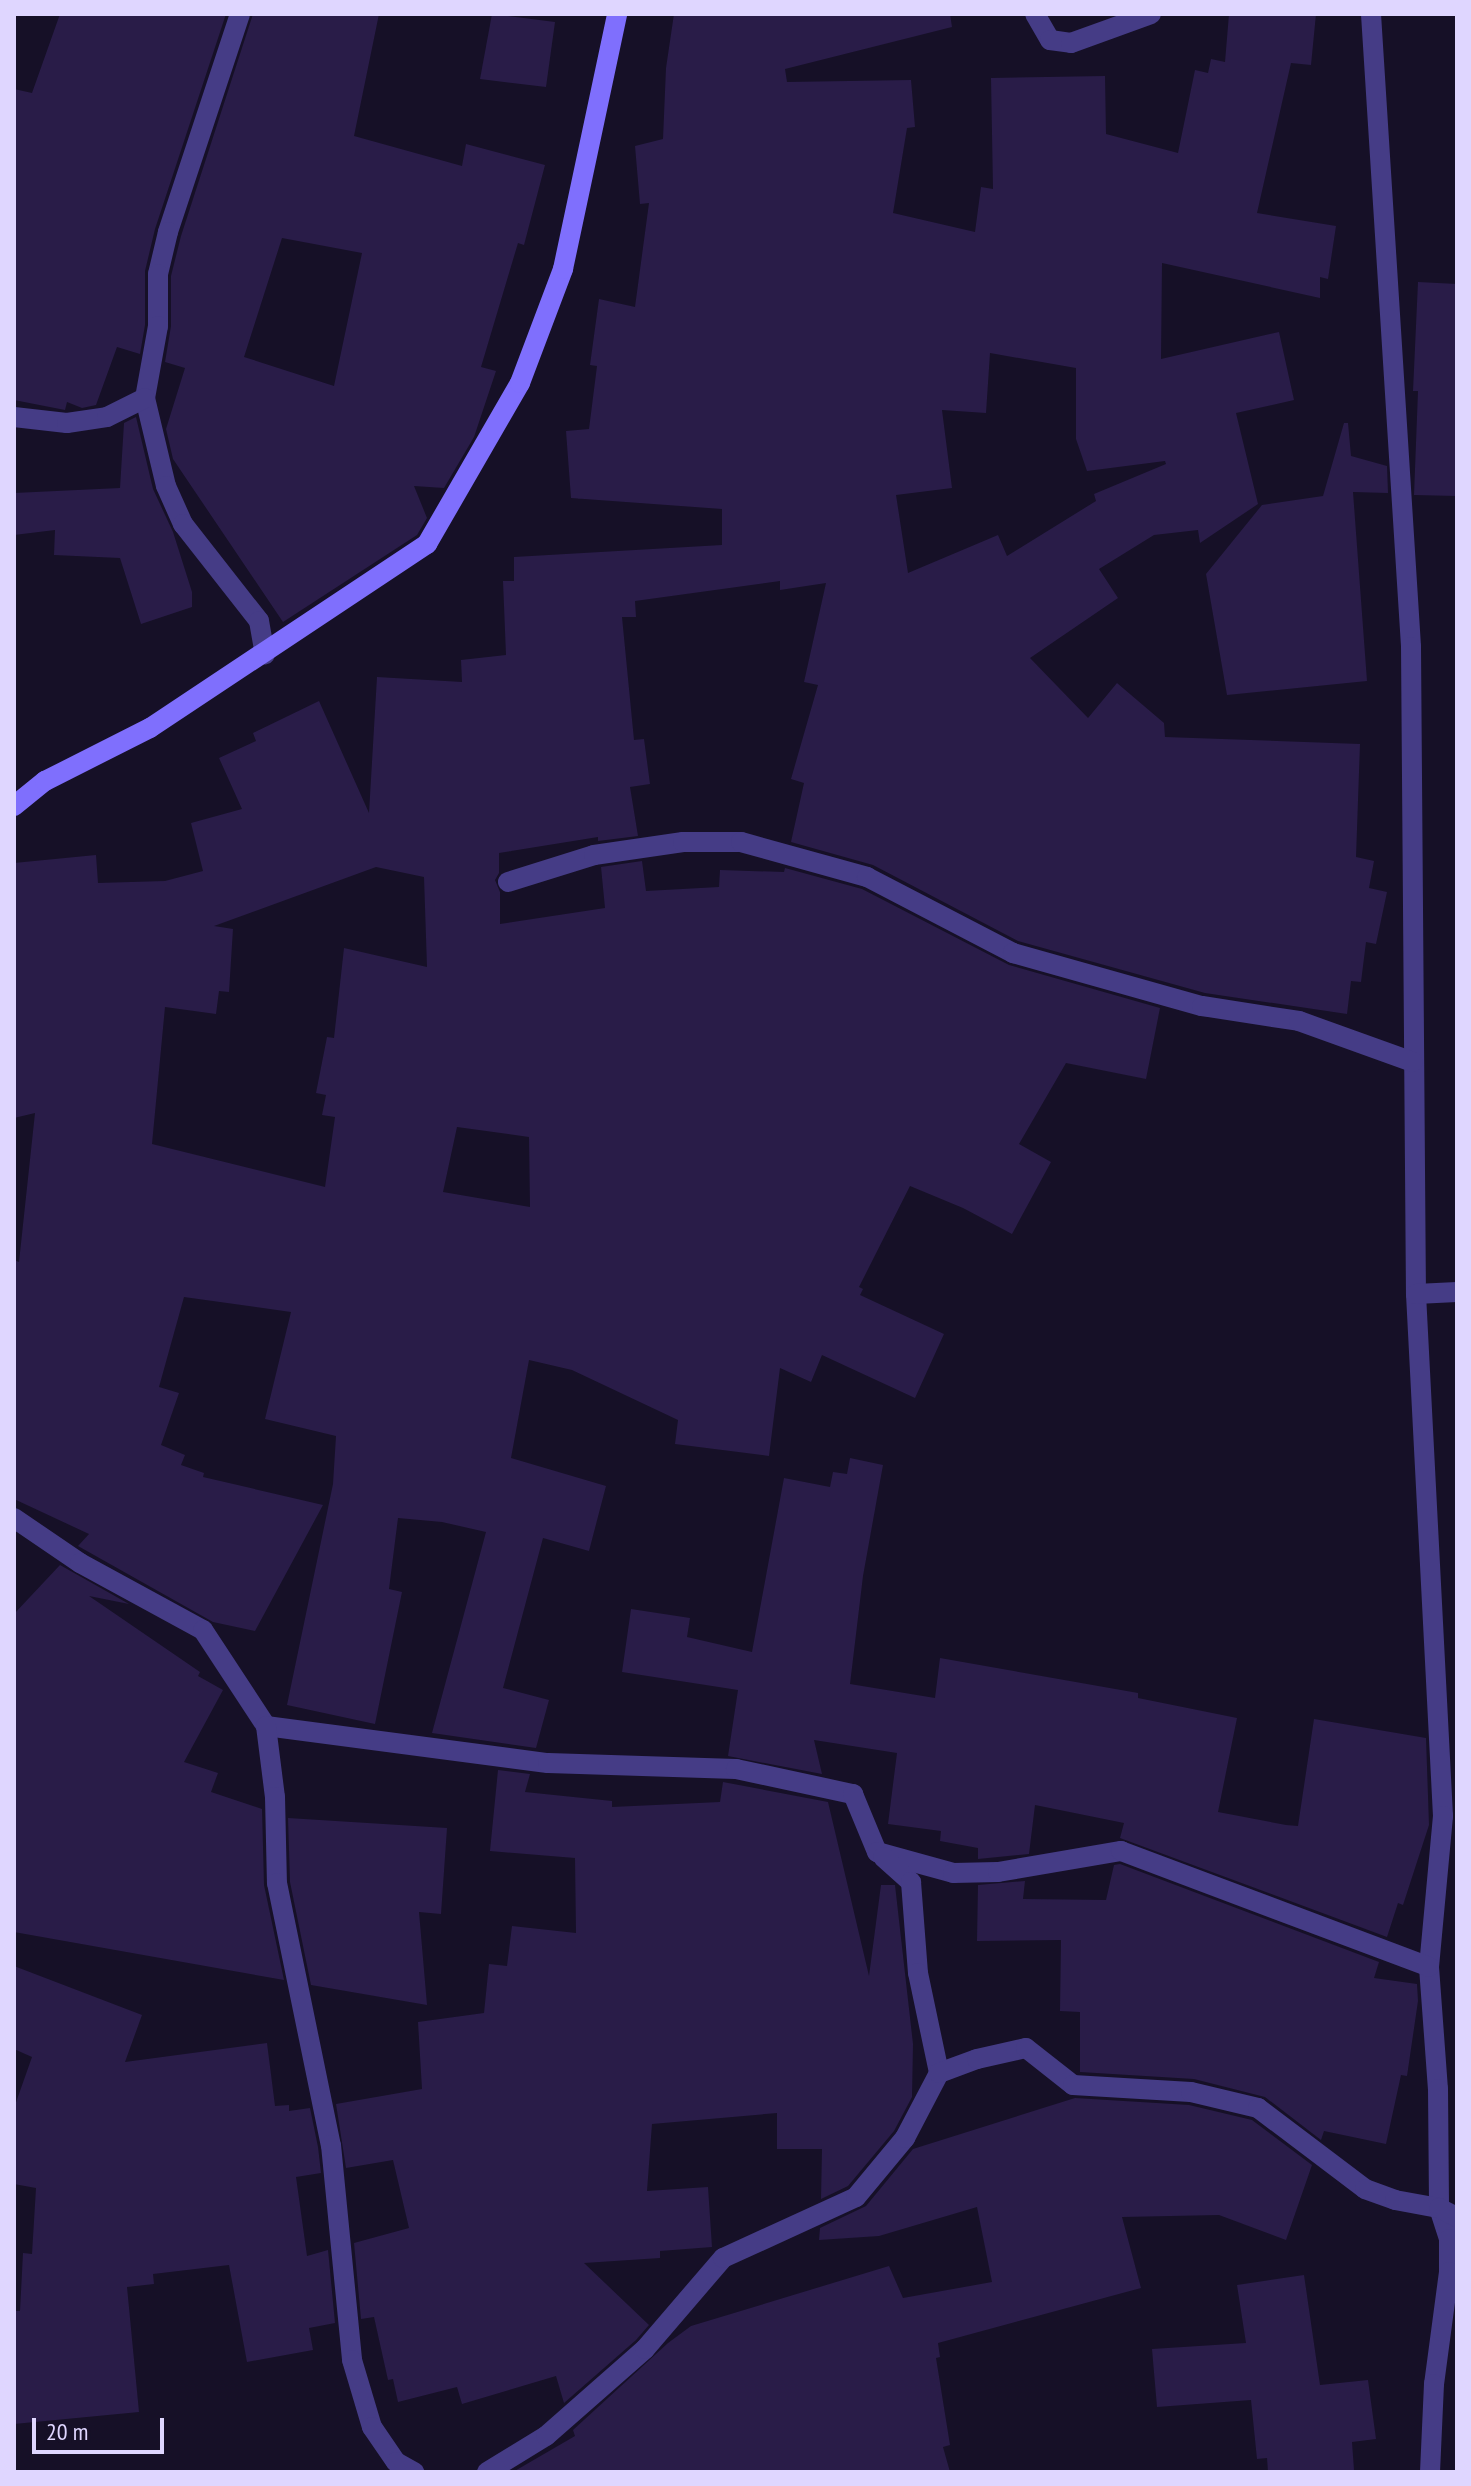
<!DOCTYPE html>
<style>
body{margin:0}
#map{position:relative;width:1471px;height:2486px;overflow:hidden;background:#161027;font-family:"PT Sans Narrow",sans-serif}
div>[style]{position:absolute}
.building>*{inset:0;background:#291c48}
.street>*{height:20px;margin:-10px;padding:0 10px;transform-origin:10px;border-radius:10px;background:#453c86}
.secondary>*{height:20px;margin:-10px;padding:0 10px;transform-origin:10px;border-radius:10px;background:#7f6ffd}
span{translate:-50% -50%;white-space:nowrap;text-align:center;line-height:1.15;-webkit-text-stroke:8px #161027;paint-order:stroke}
.frame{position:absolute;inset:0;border:16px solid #dfd6ff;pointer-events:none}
.scale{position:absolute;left:32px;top:2418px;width:132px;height:36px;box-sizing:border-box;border:4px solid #dfd6ff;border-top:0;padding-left:10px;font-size:24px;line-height:28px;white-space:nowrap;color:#dfd6ff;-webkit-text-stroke:6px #161027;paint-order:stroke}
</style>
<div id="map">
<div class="building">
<div style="clip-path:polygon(60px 14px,226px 14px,155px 229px,145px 271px,145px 325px,140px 354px,117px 347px,96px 405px,82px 408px,67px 402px,65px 410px,14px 400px,14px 89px,32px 93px)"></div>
<div style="clip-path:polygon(evenodd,253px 14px,379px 14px,354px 136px,462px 166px,466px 144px,545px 165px,524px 245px,518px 243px,481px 367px,496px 371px,474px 437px,444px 488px,414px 486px,427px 518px,417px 535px,283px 622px,173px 459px,166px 429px,185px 368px,165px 362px,171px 326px,171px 276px,181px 236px,253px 14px,282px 238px,362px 253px,334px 386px,244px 357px,282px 238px)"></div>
<div style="clip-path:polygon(492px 14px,555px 22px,546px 87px,480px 79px)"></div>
<div style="clip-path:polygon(evenodd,674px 14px,950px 14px,952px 27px,785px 69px,787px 82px,911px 80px,915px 127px,907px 128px,893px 213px,975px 232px,981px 187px,993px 189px,991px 78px,1105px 76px,1106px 134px,1178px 153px,1195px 70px,1208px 73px,1211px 59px,1225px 62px,1229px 14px,1316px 14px,1311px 65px,1291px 63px,1257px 213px,1336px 226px,1328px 279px,1320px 277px,1320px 298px,1162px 263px,1161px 359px,1279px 332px,1294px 400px,1236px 413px,1258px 504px,1200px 543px,1198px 530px,1154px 535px,1099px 569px,1118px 598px,1030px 658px,1088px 718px,1117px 683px,1164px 723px,1165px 737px,1360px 744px,1356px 857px,1374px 861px,1369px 888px,1387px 892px,1376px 944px,1366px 942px,1361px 982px,1351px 981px,1347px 1014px,1205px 993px,1018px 941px,873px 865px,791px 842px,804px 783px,791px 779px,818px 685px,804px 682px,826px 583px,780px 590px,780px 581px,635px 601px,636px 617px,622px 617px,634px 740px,644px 739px,650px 784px,630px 787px,638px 836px,598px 841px,598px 837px,499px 853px,499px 873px,495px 880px,500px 892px,500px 924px,605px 908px,601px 867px,642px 861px,646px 891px,719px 887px,720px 870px,784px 872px,785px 868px,862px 889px,1009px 965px,1160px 1008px,1146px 1079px,1066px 1063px,1019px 1144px,1051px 1162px,1012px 1234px,963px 1208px,910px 1186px,859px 1287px,863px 1289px,860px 1295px,944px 1334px,915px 1398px,822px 1355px,811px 1382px,780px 1368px,769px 1456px,675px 1444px,678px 1420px,572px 1370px,529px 1360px,511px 1458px,606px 1486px,589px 1551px,543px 1538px,503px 1688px,549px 1700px,536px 1748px,432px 1733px,486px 1532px,442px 1522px,398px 1518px,389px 1589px,402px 1592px,375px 1724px,287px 1705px,333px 1484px,336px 1436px,265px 1419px,291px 1312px,184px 1297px,159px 1387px,179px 1393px,161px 1445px,185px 1455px,181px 1465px,204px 1473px,203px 1477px,323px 1505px,255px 1631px,213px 1622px,78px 1546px,89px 1534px,14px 1499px,14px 1260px,19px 1262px,35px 1113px,14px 1118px,14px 863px,96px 855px,98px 883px,165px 881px,203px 871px,191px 823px,242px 809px,219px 758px,256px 741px,253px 733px,319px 701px,369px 813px,377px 677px,462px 682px,461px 660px,506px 655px,503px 581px,514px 581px,514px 557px,722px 545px,722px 509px,571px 498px,566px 431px,589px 429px,597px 366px,590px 365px,599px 299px,635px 307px,649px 203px,640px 204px,635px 146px,663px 139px,666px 68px,674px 14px,990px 353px,1076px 368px,1076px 439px,1087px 471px,1165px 461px,1166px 464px,1094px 494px,1096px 501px,1007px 556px,998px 535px,908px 573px,896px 495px,952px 488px,942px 410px,986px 413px,990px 353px,674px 14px,376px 867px,424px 877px,427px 967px,344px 948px,334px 1038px,327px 1037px,316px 1093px,326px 1095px,322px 1115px,335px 1117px,325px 1187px,152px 1144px,165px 1007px,216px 1014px,219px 991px,229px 992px,233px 929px,214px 926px,376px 867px,674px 14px,457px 1127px,529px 1137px,530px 1207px,443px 1192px,457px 1127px)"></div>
<div style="clip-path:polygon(1418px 282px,1457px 284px,1457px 496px,1414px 495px,1418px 391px,1413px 391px)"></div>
<div style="clip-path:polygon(136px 417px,153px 489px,173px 532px,192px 592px,192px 607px,141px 624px,120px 558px,54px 555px,55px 530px,14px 535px,14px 493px,120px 488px,124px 423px)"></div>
<div style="clip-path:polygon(1344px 423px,1348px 423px,1351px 456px,1387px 466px,1388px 493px,1353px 492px,1367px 681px,1227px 695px,1206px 574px,1262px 505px,1323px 496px)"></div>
<div style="clip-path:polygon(850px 1458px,883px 1465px,863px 1576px,850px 1684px,935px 1698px,940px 1658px,1138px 1693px,1138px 1698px,1237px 1718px,1218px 1812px,1286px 1825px,1298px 1826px,1314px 1719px,1426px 1738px,1429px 1825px,1403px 1905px,1398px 1903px,1387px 1937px,1120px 1838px,1124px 1823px,1035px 1805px,1029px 1854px,978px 1859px,978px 1848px,940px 1841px,941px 1831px,888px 1824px,897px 1753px,814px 1740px,822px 1774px,728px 1756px,738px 1690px,622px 1672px,631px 1609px,690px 1618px,687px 1637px,752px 1652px,784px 1478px,830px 1487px,833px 1472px,847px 1474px)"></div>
<div style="clip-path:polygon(60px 1565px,129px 1604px,89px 1596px,200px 1672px,198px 1676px,223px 1690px,184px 1762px,218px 1773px,211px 1792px,262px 1809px,264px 1885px,284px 1980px,14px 1932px,14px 1614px)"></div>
<div style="clip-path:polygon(498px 1770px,530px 1774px,525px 1792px,612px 1801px,612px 1807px,720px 1802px,723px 1782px,828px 1802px,869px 1976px,881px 1885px,895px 1885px,913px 2044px,912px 2097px,894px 2131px,848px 2186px,821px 2199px,822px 2149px,777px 2149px,777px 2113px,652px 2124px,647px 2191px,708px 2187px,712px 2247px,660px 2251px,660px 2258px,584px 2263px,649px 2325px,636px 2340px,564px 2403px,556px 2376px,462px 2404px,457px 2387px,398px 2402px,393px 2379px,388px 2380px,374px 2317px,361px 2319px,354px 2243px,409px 2228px,393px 2160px,346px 2168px,336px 2104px,422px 2089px,418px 2022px,484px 2013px,489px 1964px,507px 1966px,512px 1926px,576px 1933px,575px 1858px,490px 1851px)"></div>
<div style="clip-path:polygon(288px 1818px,447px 1828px,441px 1914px,419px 1912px,427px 2005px,311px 1985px,290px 1882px)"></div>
<div style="clip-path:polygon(1120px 1864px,1379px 1962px,1374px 1978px,1417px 1984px,1418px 2001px,1407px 2076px,1401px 2075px,1386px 2144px,1324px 2131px,1321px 2140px,1265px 2097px,1194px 2079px,1080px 2072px,1080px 2012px,1060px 2011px,1061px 1940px,977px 1941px,978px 1885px,1025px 1881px,1023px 1899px,1106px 1900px,1114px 1865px)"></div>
<div style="clip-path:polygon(14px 1966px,142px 2015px,125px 2062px,267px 2043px,275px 2106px,289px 2105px,289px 2111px,310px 2108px,318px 2147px,321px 2173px,296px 2177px,307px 2256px,328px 2250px,335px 2323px,309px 2328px,313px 2350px,247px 2362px,229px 2265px,153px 2274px,154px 2284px,127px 2287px,139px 2412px,14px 2424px,14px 2311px,20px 2311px,23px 2253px,32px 2254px,36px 2188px,14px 2184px,14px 2108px,32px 2057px,14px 2049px)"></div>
<div style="clip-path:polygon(1075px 2098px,1189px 2105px,1252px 2120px,1312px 2165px,1286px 2240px,1219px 2215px,1122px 2217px,1141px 2288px,938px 2343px,940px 2357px,936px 2358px,950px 2445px,943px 2447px,950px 2472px,513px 2472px,575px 2436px,573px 2430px,668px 2343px,691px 2326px,889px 2266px,903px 2298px,992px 2282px,977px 2207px,879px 2236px,819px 2240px,820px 2228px,866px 2206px,913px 2149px)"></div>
<div style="clip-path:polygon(1304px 2275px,1320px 2385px,1368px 2380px,1376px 2439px,1352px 2442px,1354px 2470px,1268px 2472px,1267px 2458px,1257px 2459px,1251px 2400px,1157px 2407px,1152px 2349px,1246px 2343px,1237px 2285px)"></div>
</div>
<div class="street">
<div style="left:240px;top:14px;width:230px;rotate:108.3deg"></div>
<div style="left:168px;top:232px;width:43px;rotate:103.4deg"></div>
<div style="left:158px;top:274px;width:52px;rotate:90deg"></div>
<div style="left:158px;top:326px;width:73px;rotate:100.2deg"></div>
<div style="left:145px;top:398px;width:90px;rotate:76.6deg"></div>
<div style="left:166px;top:486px;width:42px;rotate:65.9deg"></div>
<div style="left:183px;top:524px;width:123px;rotate:51.9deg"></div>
<div style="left:259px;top:621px;width:34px;rotate:80deg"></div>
<div style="left:1035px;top:14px;width:30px;rotate:60deg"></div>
<div style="left:1050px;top:40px;width:21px;rotate:8deg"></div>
<div style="left:1071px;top:43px;width:85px;rotate:-19.9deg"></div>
<div style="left:1371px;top:14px;width:634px;rotate:86.38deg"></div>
<div style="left:1411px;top:647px;width:647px;rotate:89.56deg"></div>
<div style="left:1416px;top:1294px;width:523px;rotate:87.04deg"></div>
<div style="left:1443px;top:1816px;width:152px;rotate:95.3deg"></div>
<div style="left:1429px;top:1967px;width:122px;rotate:85.8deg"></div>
<div style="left:1438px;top:2089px;width:119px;rotate:89.5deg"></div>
<div style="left:1439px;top:2208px;width:33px;rotate:72deg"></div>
<div style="left:1449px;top:2239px;width:33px;rotate:90deg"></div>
<div style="left:1449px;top:2272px;width:113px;rotate:97.6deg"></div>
<div style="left:1434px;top:2384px;width:88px;rotate:92.6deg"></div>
<div style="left:14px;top:417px;width:53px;rotate:6.5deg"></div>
<div style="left:67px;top:423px;width:40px;rotate:-8.5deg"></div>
<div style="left:107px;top:417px;width:42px;rotate:-26.6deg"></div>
<div style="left:508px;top:882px;width:90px;rotate:-17.4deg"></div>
<div style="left:594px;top:855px;width:90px;rotate:-8.3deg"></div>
<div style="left:683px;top:842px;width:58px"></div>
<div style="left:741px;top:842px;width:131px;rotate:15.5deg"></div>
<div style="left:867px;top:877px;width:165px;rotate:27.5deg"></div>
<div style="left:1013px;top:953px;width:196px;rotate:15.7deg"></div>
<div style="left:1202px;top:1006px;width:98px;rotate:8.8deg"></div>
<div style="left:1299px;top:1021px;width:121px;rotate:19.8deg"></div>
<div style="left:1416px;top:1294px;width:41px;rotate:-2.8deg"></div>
<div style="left:14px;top:1518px;width:80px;rotate:34.3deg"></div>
<div style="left:80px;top:1563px;width:140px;rotate:28.6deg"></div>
<div style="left:203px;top:1630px;width:115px;rotate:56.7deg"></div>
<div style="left:266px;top:1726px;width:284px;rotate:7.5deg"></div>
<div style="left:548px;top:1763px;width:188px;rotate:1.8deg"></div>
<div style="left:736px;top:1769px;width:120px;rotate:12.1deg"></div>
<div style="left:853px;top:1794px;width:63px;rotate:67.5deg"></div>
<div style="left:877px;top:1852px;width:79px;rotate:15.4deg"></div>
<div style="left:953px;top:1873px;width:45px;rotate:-1.3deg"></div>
<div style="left:998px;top:1872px;width:125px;rotate:-9.7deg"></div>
<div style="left:1121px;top:1851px;width:329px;rotate:20.6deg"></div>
<div style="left:266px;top:1726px;width:72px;rotate:82.8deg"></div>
<div style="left:275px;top:1797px;width:86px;rotate:88.7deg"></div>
<div style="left:277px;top:1883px;width:268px;rotate:78.4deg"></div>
<div style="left:331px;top:2145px;width:216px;rotate:84.4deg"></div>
<div style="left:352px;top:2360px;width:70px;rotate:73.4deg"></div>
<div style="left:372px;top:2427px;width:42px;rotate:55.6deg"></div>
<div style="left:396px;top:2462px;width:21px;rotate:29deg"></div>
<div style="left:883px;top:1857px;width:38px;rotate:42deg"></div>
<div style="left:911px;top:1882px;width:91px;rotate:85.6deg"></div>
<div style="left:918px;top:1973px;width:102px;rotate:78.1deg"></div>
<div style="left:487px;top:2472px;width:69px;rotate:-31.4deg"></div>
<div style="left:546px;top:2436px;width:132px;rotate:-41.3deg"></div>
<div style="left:645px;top:2349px;width:120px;rotate:-49.4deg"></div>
<div style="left:723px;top:2258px;width:146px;rotate:-24.6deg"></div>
<div style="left:856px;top:2197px;width:77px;rotate:-50.3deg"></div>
<div style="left:905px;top:2138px;width:73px;rotate:-62.4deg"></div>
<div style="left:939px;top:2073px;width:40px;rotate:-20.2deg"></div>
<div style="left:977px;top:2059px;width:50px;rotate:-12.7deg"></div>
<div style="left:1026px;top:2048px;width:60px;rotate:38.2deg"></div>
<div style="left:1073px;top:2085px;width:118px;rotate:3.4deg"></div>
<div style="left:1191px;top:2092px;width:69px;rotate:13.4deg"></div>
<div style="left:1258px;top:2108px;width:134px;rotate:37.1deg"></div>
<div style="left:1365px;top:2189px;width:32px;rotate:20deg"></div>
<div style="left:1395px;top:2200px;width:45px;rotate:10.3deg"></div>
<div style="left:1439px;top:2208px;width:20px;rotate:27deg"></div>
</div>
<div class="secondary">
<div style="left:14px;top:806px;width:40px;rotate:-39deg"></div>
<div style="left:45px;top:781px;width:118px;rotate:-26.8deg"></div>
<div style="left:150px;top:728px;width:333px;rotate:-33.6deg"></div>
<div style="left:427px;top:544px;width:186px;rotate:-60deg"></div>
<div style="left:520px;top:383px;width:122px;rotate:-69.3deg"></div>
<div style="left:563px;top:269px;width:261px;rotate:-78deg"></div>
</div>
<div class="frame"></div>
<div class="scale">20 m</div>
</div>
